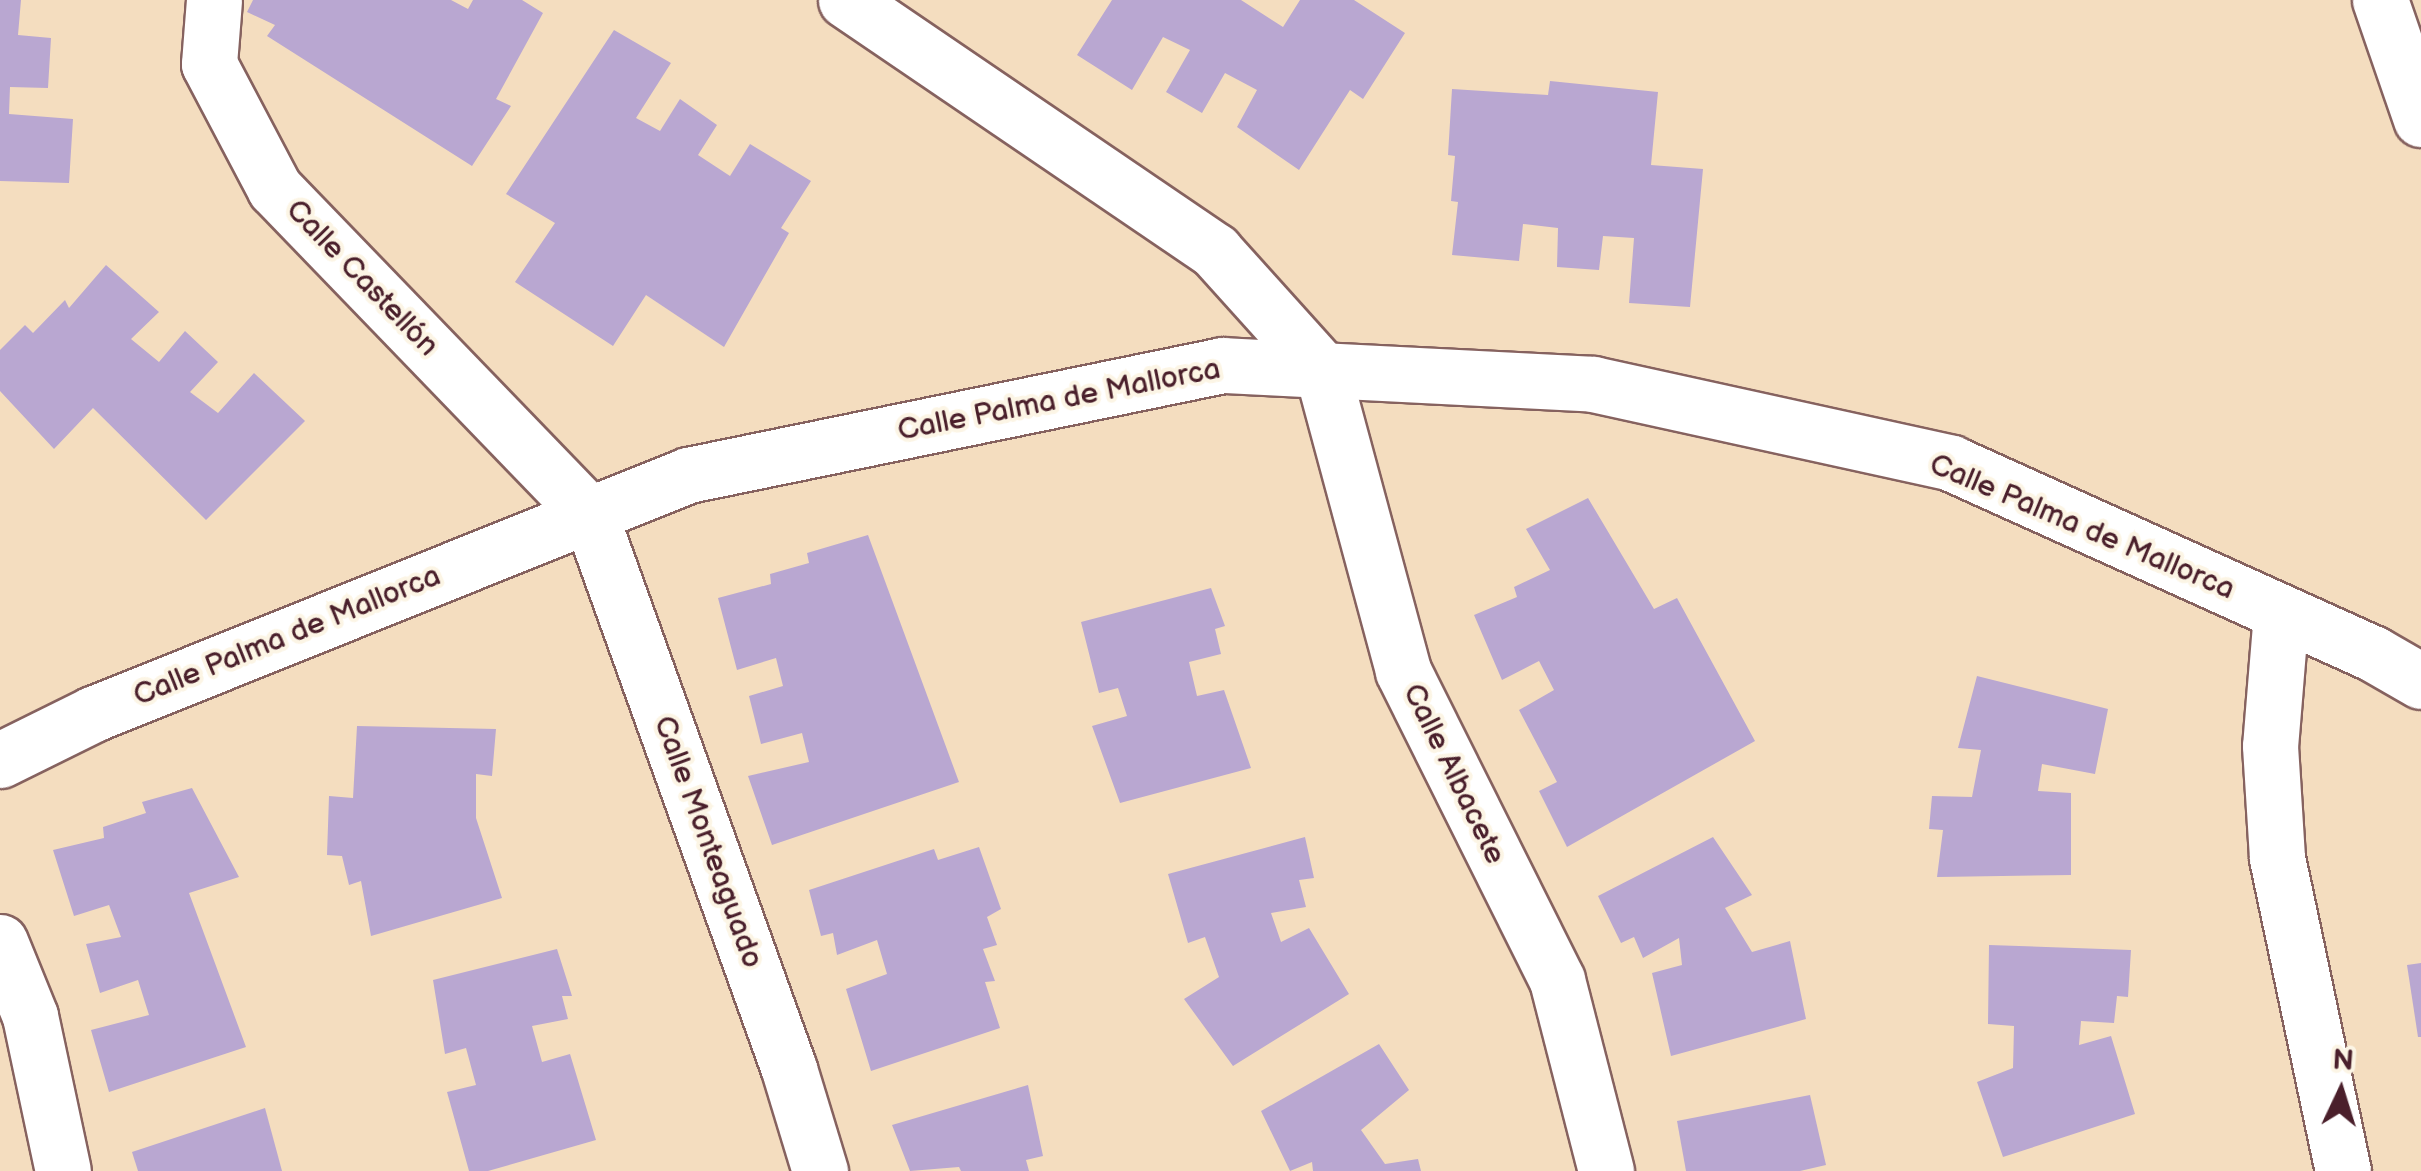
<!DOCTYPE html>
<meta charset="utf-8">
<style>
body{margin:0}
#map{position:relative;width:2421px;height:1171px;overflow:hidden;background:#f4ddbf;font-family:"Balsamiq Sans",sans-serif}
div>[style]{position:absolute}
.building>*{inset:0;background:#b9a7d1}
.roads{filter:drop-shadow(2px 0 #86625f) drop-shadow(-2px 0 #86625f) drop-shadow(0 2px #86625f) drop-shadow(0 -2px #86625f)}
.minor>*{height:55px;margin:-27.5px;padding:0 27.5px;transform-origin:27.5px;border-radius:27.5px;background:#fff}
span{translate:-50% -50%;white-space:nowrap;text-align:center;line-height:1.15;-webkit-text-stroke:8px #fcf5e5;paint-order:stroke}
.street-label{font-size:30px;color:#4a1f2b}
.north{position:absolute;left:2291px;top:1041px;width:100px;height:100px;-webkit-text-stroke:8px #fcf5e5;paint-order:stroke;rotate:4deg;font-size:28px;font-weight:700;line-height:40px;text-align:center;color:#4a1f2b}
.north::after{content:'';display:block;margin:auto;width:35px;height:45px;background:#4a1f2b;clip-path:polygon(50% 0,100% 100%,50% 72%,0 100%)}
</style>
<div id="map">
<div class="building">
<div style="clip-path:polygon(0 0,21px 0,18px 35px,51px 38px,48px 88px,10px 87px,9px 114px,73px 119px,69px 183px,0 181px)"></div>
<div style="clip-path:polygon(253px 0,451px 0,468px 9px,473px 0,522px 0,543px 13px,496px 99px,511px 106px,472px 166px,267px 36px,275px 25px,247px 12px)"></div>
<div style="clip-path:polygon(1112px 0,1241px 0,1283px 27px,1300px 0,1354px 0,1405px 33px,1363px 99px,1350px 90px,1299px 170px,1237px 127px,1257px 90px,1225px 73px,1202px 113px,1166px 92px,1190px 50px,1163px 37px,1132px 90px,1077px 55px)"></div>
<div style="clip-path:polygon(614px 30px,671px 63px,636px 118px,660px 131px,680px 99px,717px 125px,698px 155px,730px 176px,750px 144px,811px 181px,781px 228px,789px 233px,724px 347px,646px 295px,613px 346px,515px 282px,555px 223px,506px 194px)"></div>
<div style="clip-path:polygon(1550px 81px,1658px 92px,1651px 165px,1703px 169px,1690px 307px,1629px 303px,1634px 238px,1603px 236px,1599px 270px,1557px 267px,1558px 228px,1523px 224px,1519px 261px,1452px 255px,1458px 202px,1451px 201px,1455px 156px,1448px 155px,1452px 89px,1548px 95px)"></div>
<div style="clip-path:polygon(106px 265px,159px 312px,131px 339px,159px 362px,185px 331px,218px 362px,190px 392px,218px 413px,254px 373px,305px 421px,206px 520px,93px 408px,54px 449px,0 391px,0 350px,25px 325px,33px 333px,65px 300px,69px 308px)"></div>
<div style="clip-path:polygon(1588px 498px,1654px 609px,1677px 598px,1755px 741px,1567px 847px,1539px 791px,1557px 782px,1519px 710px,1554px 690px,1539px 661px,1502px 680px,1474px 615px,1517px 597px,1514px 587px,1550px 570px,1526px 529px)"></div>
<div style="clip-path:polygon(868px 535px,959px 782px,772px 845px,748px 776px,809px 762px,802px 733px,761px 744px,749px 696px,783px 686px,776px 658px,737px 670px,718px 598px,771px 584px,770px 574px,809px 563px,807px 553px)"></div>
<div style="clip-path:polygon(1211px 588px,1225px 626px,1215px 629px,1221px 654px,1189px 662px,1197px 696px,1224px 690px,1251px 768px,1120px 803px,1092px 726px,1127px 716px,1118px 688px,1099px 693px,1081px 622px)"></div>
<div style="clip-path:polygon(1977px 676px,2108px 709px,2095px 774px,2042px 764px,2038px 791px,2071px 793px,2071px 875px,1937px 877px,1943px 830px,1929px 829px,1932px 796px,1972px 797px,1981px 750px,1958px 748px)"></div>
<div style="clip-path:polygon(357px 726px,496px 729px,492px 776px,476px 774px,476px 818px,502px 898px,371px 936px,361px 881px,349px 885px,342px 856px,327px 855px,329px 796px,353px 798px)"></div>
<div style="clip-path:polygon(192px 788px,239px 877px,189px 893px,246px 1047px,109px 1092px,91px 1030px,149px 1015px,138px 980px,100px 993px,86px 944px,121px 937px,109px 905px,74px 916px,53px 850px,104px 838px,103px 827px,146px 813px,142px 802px)"></div>
<div style="clip-path:polygon(1305px 837px,1314px 878px,1299px 880px,1306px 907px,1271px 913px,1281px 942px,1309px 928px,1349px 994px,1233px 1066px,1184px 999px,1219px 977px,1205px 937px,1188px 943px,1168px 874px)"></div>
<div style="clip-path:polygon(1713px 837px,1752px 895px,1725px 908px,1752px 952px,1790px 941px,1806px 1019px,1671px 1056px,1652px 973px,1682px 965px,1679px 938px,1643px 958px,1634px 937px,1621px 943px,1598px 896px)"></div>
<div style="clip-path:polygon(979px 847px,1001px 909px,987px 917px,997px 945px,983px 949px,995px 981px,985px 982px,1000px 1028px,871px 1071px,846px 989px,887px 974px,877px 940px,837px 955px,833px 933px,821px 936px,809px 890px,934px 849px,938px 860px)"></div>
<div style="clip-path:polygon(1989px 945px,2131px 950px,2128px 997px,2117px 996px,2114px 1023px,2081px 1021px,2079px 1045px,2111px 1036px,2135px 1114px,2003px 1157px,1977px 1082px,2013px 1068px,2014px 1026px,1988px 1024px)"></div>
<div style="clip-path:polygon(557px 949px,572px 996px,562px 996px,568px 1019px,532px 1026px,542px 1062px,570px 1054px,596px 1140px,488px 1171px,469px 1171px,447px 1092px,476px 1085px,466px 1048px,445px 1054px,433px 980px)"></div>
<div style="clip-path:polygon(2421px 963px,2421px 1037px,2418px 1037px,2407px 965px)"></div>
<div style="clip-path:polygon(1379px 1044px,1409px 1090px,1361px 1130px,1385px 1164px,1418px 1159px,1421px 1171px,1313px 1171px,1312px 1162px,1290px 1171px,1261px 1111px)"></div>
<div style="clip-path:polygon(1028px 1085px,1043px 1156px,1026px 1160px,1029px 1171px,961px 1171px,959px 1167px,910px 1171px,892px 1125px)"></div>
<div style="clip-path:polygon(1810px 1095px,1826px 1165px,1800px 1171px,1686px 1171px,1677px 1121px)"></div>
<div style="clip-path:polygon(265px 1108px,282px 1171px,138px 1171px,132px 1152px)"></div>
</div>
<div class="roads">
<div class="minor">
<div style="left:214px;top:0;width:64px;rotate:94.5deg"></div>
<div style="left:209px;top:64px;width:141px;rotate:62.2deg"></div>
<div style="left:275px;top:189px;width:453px;rotate:46deg"></div>
<div style="left:590px;top:515px;width:589px;rotate:70.24deg"></div>
<div style="left:789px;top:1069px;width:107px;rotate:73.1deg"></div>
<div style="left:846px;top:0;width:446px;rotate:34.2deg"></div>
<div style="left:1215px;top:251px;width:160px;rotate:48deg"></div>
<div style="left:1322px;top:370px;width:312px;rotate:74.9deg"></div>
<div style="left:1403px;top:671px;width:345px;rotate:63.5deg"></div>
<div style="left:1557px;top:980px;width:197px;rotate:75.6deg"></div>
<div style="left:2380px;top:0;width:126px;rotate:71deg"></div>
<div style="left:2281px;top:613px;width:133px;rotate:94.7deg"></div>
<div style="left:2270px;top:746px;width:112px;rotate:86.4deg"></div>
<div style="left:2277px;top:858px;width:320px;rotate:78.1deg"></div>
<div style="left:0;top:760px;width:104px;rotate:-26.3deg"></div>
<div style="left:93px;top:714px;width:641px;rotate:-21.88deg"></div>
<div style="left:688px;top:475px;width:546px;rotate:-11.62deg"></div>
<div style="left:1223px;top:365px;width:370px;rotate:2.9deg"></div>
<div style="left:1593px;top:384px;width:367px;rotate:12.4deg"></div>
<div style="left:1951px;top:463px;width:464px;rotate:24.3deg"></div>
<div style="left:2374px;top:654px;width:54px;rotate:29.9deg"></div>
<div style="left:0;top:942px;width:80px;rotate:67.9deg"></div>
<div style="left:30px;top:1016px;width:158px;rotate:78deg"></div>
</div>
</div>
<div class="street-label">
<span style="left:362px;top:278px;rotate:46deg">Calle Castellón</span>
<span style="left:1059px;top:400px;rotate:-11deg">Calle Palma de Mallorca</span>
<span style="left:2082px;top:527px;rotate:23deg">Calle Palma de Mallorca</span>
<span style="left:287px;top:636px;rotate:-22deg">Calle Palma de Mallorca</span>
<span style="left:1454px;top:774px;rotate:64deg">Calle Albacete</span>
<span style="left:708px;top:842px;rotate:70deg">Calle Monteaguado</span>
</div>
<div class="north">N</div>
</div>
